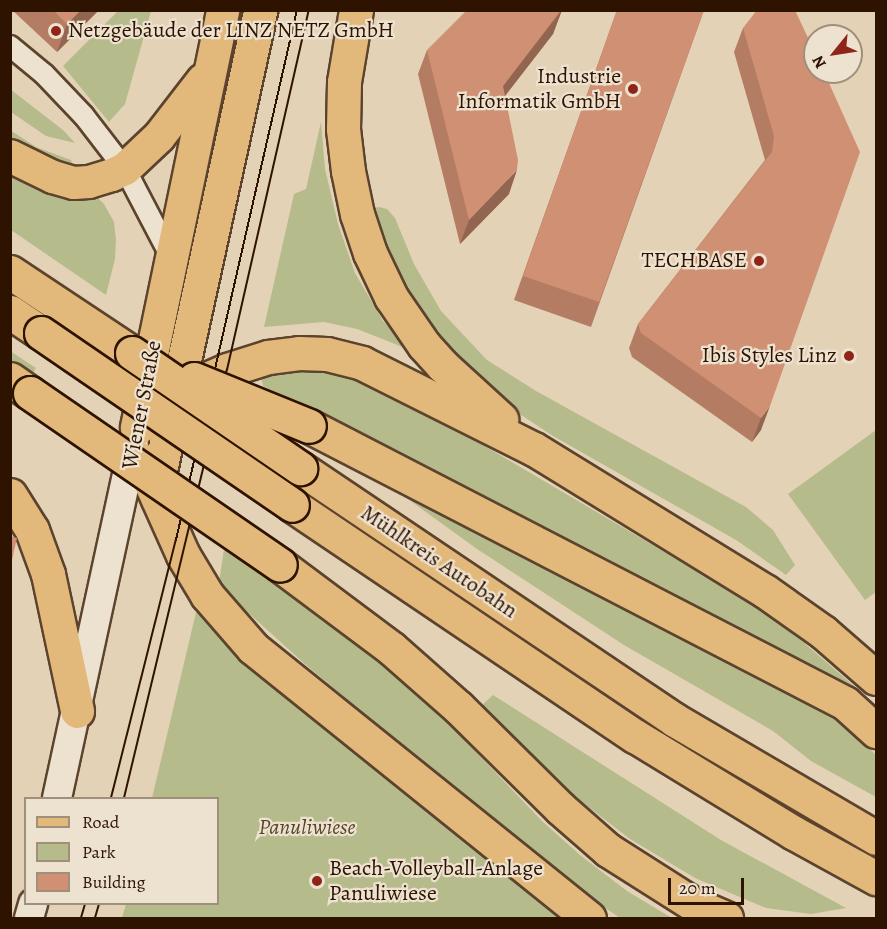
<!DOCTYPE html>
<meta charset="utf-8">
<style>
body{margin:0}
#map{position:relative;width:887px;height:929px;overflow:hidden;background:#e4d2b6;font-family:Alegreya,serif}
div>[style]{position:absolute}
.green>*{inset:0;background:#b6bb8c}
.roads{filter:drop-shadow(2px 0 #5c432e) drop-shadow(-2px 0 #5c432e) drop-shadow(0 2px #5c432e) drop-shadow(0 -2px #5c432e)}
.minor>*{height:20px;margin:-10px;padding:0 10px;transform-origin:10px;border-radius:10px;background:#ede2d0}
.secondary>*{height:28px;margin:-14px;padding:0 14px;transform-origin:14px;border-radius:14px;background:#ede2d0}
.primary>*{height:32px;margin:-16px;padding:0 16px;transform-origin:16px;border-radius:16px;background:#e2b97b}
.motorway>*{height:33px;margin:-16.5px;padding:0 16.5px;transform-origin:16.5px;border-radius:16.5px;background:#e2b97b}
.tram>*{height:1.5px;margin:-0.75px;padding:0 0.75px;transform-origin:0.75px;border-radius:0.75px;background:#2e1300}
.bridges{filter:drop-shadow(2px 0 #2e1300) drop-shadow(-2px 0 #2e1300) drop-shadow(0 2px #2e1300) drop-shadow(0 -2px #2e1300)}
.motorway-bridge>*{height:33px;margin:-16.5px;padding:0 16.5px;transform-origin:16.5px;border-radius:16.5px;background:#e2b97b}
.wall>*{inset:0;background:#b37c63}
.shaded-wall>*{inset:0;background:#926550}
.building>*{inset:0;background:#d09073}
.dots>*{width:16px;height:16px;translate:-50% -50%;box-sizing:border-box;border:3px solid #ede2d0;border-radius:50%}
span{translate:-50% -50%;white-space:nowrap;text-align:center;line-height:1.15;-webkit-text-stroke:4.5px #ede2d0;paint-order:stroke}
.poi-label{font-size:22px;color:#2e1300}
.left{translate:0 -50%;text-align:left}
.right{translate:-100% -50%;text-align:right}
.street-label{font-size:22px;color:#2e1300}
.park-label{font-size:22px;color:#57452a;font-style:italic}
.frame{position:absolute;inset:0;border:12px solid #2e1300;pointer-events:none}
.legend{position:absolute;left:24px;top:797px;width:195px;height:108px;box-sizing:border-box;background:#ede2d0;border:2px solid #a18f7d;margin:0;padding:8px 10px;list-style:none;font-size:18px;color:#2e1300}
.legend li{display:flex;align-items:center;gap:12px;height:30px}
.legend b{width:30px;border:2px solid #a18f7d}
.north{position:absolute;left:803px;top:24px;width:60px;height:60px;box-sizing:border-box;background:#ede2d0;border:2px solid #a18f7d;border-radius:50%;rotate:240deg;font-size:16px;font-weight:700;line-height:24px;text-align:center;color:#2e1300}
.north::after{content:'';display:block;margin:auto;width:21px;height:27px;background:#8f2418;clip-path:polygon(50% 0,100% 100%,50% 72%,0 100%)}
.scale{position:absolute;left:668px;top:878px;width:76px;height:27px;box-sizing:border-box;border:3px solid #2e1300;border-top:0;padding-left:8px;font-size:18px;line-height:21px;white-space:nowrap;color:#2e1300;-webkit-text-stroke:4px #ede2d0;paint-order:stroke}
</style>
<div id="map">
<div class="green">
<div style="clip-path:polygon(118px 11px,151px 11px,125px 104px,109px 122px,63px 66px)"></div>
<div style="clip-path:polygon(10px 89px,63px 130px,75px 143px,46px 136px,11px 112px)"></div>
<div style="clip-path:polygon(321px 122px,325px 169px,338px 224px,355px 273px,383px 321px,415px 352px,357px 329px,324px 322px,264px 327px,294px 194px,306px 189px)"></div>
<div style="clip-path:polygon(10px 130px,36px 147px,71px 160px,74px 169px,11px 142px)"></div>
<div style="clip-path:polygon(10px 172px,43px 191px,70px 195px,92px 192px,104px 204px,114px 222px,116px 240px,115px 259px,106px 295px,11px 230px)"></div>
<div style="clip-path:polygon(379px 207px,387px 209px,395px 218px,414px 264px,441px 311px,487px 360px,536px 391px,746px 507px,773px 530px,795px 565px,786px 575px,736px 540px,553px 436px,506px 405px,457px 367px,412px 310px,382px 253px,370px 209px)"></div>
<div style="clip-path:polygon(10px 351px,36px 368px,30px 378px,11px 365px)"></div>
<div style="clip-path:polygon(291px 369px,329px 369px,367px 380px,417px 406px,739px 596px,795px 635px,876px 705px,825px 675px,263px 386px,261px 376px)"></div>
<div style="clip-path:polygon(876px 430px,876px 592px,865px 600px,788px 494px)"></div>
<div style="clip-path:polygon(372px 473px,833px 715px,876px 755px,876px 797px,811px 761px,773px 731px,624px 645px,477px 549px)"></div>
<div style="clip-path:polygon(224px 549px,285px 587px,348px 634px,427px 701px,542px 821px,580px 855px,627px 891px,672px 918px,620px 918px,556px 874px,306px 665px,242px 607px,219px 583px)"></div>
<div style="clip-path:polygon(198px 604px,564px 918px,122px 918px,126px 904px,218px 904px,218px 798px,152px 798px)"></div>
<div style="clip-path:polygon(493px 695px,721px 840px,846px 908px,811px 914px,766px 908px,695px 878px,630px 839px,578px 799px,482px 705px)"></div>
</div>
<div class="roads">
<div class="minor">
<div style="left:10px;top:46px;width:44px;rotate:39.5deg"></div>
<div style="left:44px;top:74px;width:58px;rotate:46.4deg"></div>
<div style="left:84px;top:116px;width:67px;rotate:52.3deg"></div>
<div style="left:125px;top:169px;width:99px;rotate:62.4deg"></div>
</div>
<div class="secondary">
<div style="left:57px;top:798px;width:363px;rotate:-77.8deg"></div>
<div style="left:29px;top:918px;width:15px;rotate:-74deg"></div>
</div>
<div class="primary">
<div style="left:10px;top:156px;width:48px;rotate:26deg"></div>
<div style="left:53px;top:177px;width:22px;rotate:16deg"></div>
<div style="left:74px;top:183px;width:15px;rotate:-4deg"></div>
<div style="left:89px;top:182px;width:24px;rotate:-17deg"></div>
<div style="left:112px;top:175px;width:14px;rotate:-25deg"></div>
<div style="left:125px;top:169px;width:47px;rotate:-43.3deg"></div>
<div style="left:159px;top:137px;width:72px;rotate:-52.3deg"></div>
<div style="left:137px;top:427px;width:426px;rotate:-78.3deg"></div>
</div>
<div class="motorway">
<div style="left:356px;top:10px;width:73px;rotate:99.5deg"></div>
<div style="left:344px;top:82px;width:47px;rotate:91.2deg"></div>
<div style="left:343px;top:129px;width:42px;rotate:83.2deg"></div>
<div style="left:348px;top:171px;width:44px;rotate:78.2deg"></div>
<div style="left:357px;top:214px;width:41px;rotate:71.6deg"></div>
<div style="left:370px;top:253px;width:49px;rotate:64.5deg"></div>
<div style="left:391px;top:297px;width:58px;rotate:55.5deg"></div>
<div style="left:424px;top:345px;width:28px;rotate:48deg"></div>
<div style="left:443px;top:366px;width:79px;rotate:42.4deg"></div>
<div style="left:10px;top:272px;width:146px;rotate:33.6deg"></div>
<div style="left:10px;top:312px;width:37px;rotate:34deg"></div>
<div style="left:10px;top:379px;width:24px;rotate:35deg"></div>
<div style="left:309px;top:426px;width:603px;rotate:27.33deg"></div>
<div style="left:845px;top:703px;width:42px;rotate:42.1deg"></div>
<div style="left:137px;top:428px;width:54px;rotate:-42deg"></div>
<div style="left:177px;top:392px;width:55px;rotate:-23.7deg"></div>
<div style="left:227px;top:370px;width:43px;rotate:-17.6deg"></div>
<div style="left:268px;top:357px;width:31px;rotate:-7deg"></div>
<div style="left:299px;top:353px;width:28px;rotate:2deg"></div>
<div style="left:327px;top:354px;width:36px;rotate:14deg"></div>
<div style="left:362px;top:363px;width:192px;rotate:26.6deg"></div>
<div style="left:534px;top:449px;width:271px;rotate:31.6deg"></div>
<div style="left:765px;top:591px;width:71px;rotate:35.3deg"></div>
<div style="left:823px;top:632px;width:70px;rotate:41deg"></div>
<div style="left:140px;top:459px;width:105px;rotate:65.9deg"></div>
<div style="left:183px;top:555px;width:47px;rotate:59deg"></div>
<div style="left:207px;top:595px;width:70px;rotate:49deg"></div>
<div style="left:253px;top:648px;width:431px;rotate:38.8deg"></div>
<div style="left:300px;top:468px;width:452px;rotate:33.9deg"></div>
<div style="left:675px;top:720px;width:233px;rotate:30.4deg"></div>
<div style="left:10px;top:495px;width:41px;rotate:57.8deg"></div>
<div style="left:32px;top:530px;width:47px;rotate:70deg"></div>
<div style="left:48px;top:574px;width:140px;rotate:78deg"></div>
<div style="left:158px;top:499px;width:15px;rotate:-94deg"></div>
<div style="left:157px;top:484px;width:485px;rotate:-77.7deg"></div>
<div style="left:292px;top:505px;width:414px;rotate:34deg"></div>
<div style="left:635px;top:736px;width:186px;rotate:31.4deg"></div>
<div style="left:794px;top:833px;width:94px;rotate:28.8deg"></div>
<div style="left:280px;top:565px;width:139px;rotate:36.8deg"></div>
<div style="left:391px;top:648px;width:89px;rotate:41.4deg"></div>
<div style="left:458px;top:707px;width:144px;rotate:44.7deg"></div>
<div style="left:560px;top:808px;width:64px;rotate:41.2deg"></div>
<div style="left:608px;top:850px;width:101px;rotate:32.4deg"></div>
<div style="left:693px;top:904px;width:36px;rotate:23deg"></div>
</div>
</div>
<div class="tram">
<div style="left:111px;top:798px;width:266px;rotate:-75.9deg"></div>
<div style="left:176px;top:540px;width:544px;rotate:-77.14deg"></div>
<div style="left:124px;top:798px;width:440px;rotate:-76.5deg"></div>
<div style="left:227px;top:370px;width:369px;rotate:-77.2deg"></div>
<div style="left:81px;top:918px;width:15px;rotate:-74deg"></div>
<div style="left:95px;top:918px;width:15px;rotate:-74deg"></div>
</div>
<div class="bridges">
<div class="motorway-bridge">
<div style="left:41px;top:333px;width:304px;rotate:34.4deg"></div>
<div style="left:132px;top:353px;width:204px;rotate:34.4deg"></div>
<div style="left:194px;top:379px;width:124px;rotate:22.2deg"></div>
<div style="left:30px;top:393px;width:303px;rotate:34.5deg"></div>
</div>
</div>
<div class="wall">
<div style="clip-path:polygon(12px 10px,99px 10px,57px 52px)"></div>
<div style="clip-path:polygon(562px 10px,553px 34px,505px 96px,509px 194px,460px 244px,418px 74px,427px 50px)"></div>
<div style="clip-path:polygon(617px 10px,704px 10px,591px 327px,514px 300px)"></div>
<div style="clip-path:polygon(795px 10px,761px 430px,752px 442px,632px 357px,629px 348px,638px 324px,765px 160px,734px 52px,743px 28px)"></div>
</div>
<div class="shaded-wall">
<div style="clip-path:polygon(81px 10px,99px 10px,57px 52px,67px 24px)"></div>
<div style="clip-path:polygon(562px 10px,553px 34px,494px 110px,503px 86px)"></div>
<div style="clip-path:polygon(517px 170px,509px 194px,460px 244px,469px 220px)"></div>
<div style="clip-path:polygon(770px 406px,761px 430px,752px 442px,761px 418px)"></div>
</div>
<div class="building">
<div style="clip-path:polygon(53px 10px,81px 10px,67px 24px)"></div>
<div style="clip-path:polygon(467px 10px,561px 10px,503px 86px,518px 160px,517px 170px,469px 220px,427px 50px)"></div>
<div style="clip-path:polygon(617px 10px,704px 10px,599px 302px,523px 276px)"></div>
<div style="clip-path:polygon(757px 10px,795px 10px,815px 53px,815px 72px,824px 72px,860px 152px,770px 406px,761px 418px,641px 333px,638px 324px,772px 152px,774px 136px,743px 28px)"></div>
<div style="clip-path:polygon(10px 536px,17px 538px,10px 569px)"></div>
</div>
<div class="dots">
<div style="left:56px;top:31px;background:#8f2418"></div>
<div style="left:633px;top:89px;background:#8f2418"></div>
<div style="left:759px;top:261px;background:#8f2418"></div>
<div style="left:849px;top:356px;background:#8f2418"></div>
<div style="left:317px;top:881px;background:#8f2418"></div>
</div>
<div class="poi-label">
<span class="left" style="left:68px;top:31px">Netzgebäude der LINZ NETZ GmbH</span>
<span class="right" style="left:621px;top:89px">Industrie<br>Informatik GmbH</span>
<span class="right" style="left:747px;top:261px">TECHBASE</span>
<span class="right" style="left:837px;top:356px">Ibis Styles Linz</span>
<span class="left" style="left:329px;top:881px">Beach-Volleyball-Anlage<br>Panuliwiese</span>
</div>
<div class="street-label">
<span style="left:142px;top:405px;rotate:-79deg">Wiener Straße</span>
<span style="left:439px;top:562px;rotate:34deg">Mühlkreis Autobahn</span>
</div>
<div class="park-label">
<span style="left:307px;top:828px">Panuliwiese</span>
</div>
<div class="frame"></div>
<ul class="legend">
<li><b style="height:8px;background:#e2b97b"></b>Road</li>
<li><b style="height:16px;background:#b6bb8c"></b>Park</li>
<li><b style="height:16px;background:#d09073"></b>Building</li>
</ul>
<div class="north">N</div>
<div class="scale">20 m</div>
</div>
